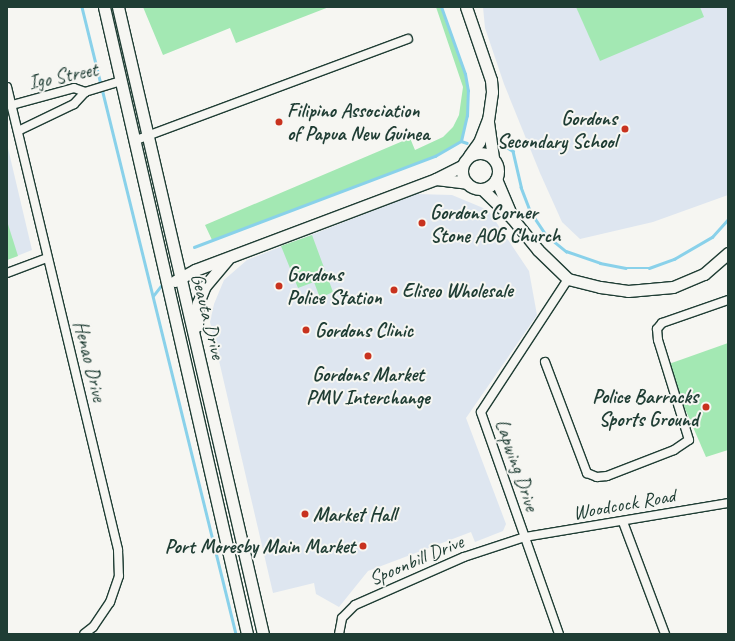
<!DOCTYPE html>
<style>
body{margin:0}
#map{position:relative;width:735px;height:641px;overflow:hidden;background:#f6f6f2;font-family:Caveat,sans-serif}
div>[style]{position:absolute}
.built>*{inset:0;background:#dee6f0}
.green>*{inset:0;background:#a3e8b3}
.stream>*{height:2.5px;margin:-1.25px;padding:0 1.25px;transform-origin:1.25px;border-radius:1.25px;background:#89d1ea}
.roads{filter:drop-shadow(1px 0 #1f3d34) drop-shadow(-1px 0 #1f3d34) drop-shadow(0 1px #1f3d34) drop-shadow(0 -1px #1f3d34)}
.minor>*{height:8px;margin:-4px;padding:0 4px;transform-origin:4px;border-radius:4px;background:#f6f6f2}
.secondary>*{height:11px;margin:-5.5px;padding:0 5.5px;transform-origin:5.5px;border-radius:5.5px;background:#f6f6f2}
.secondary>.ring{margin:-5.5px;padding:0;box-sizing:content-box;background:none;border:11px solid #f6f6f2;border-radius:50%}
.dots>*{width:11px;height:11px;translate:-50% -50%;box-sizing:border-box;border:2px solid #f6f6f2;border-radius:50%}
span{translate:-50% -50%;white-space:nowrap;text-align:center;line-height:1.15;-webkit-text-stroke:4px #f6f6f2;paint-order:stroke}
.street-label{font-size:20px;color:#1f3d34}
.poi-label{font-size:20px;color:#1f3d34;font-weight:700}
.left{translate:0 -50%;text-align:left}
.right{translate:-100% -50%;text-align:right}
.frame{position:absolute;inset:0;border:8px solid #1f3d34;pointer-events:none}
</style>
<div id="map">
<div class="built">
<div style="clip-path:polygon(483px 7px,728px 7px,728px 195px,653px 222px,580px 239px,562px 222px,540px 173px,504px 84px,485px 28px)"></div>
<div style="clip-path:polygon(7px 144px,32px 250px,7px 260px)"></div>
<div style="clip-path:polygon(416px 194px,452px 195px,488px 210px,529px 271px,537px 315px,466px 418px,506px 524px,503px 531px,475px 542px,471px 532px,368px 571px,339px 607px,316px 594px,314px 583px,273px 593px,210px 322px,214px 304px,224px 280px,247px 260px)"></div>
</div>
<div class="green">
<div style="clip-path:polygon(143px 7px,329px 7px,236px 43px,230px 28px,163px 55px)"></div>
<div style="clip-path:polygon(436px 7px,441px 7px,465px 74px,468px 91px,467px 116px,461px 141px,435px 156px,212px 240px,205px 225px,410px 138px,415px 150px,443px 137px,453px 127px,459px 115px,463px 87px)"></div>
<div style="clip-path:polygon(576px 7px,700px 7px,704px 17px,600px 61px)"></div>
<div style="clip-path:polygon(7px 221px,18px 256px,7px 260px)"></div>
<div style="clip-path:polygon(312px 235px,333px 292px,320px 298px,314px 282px,298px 288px,281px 246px)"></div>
<div style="clip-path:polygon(728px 343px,728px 450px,706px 457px,666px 365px)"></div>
</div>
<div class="stream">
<div style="left:82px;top:7px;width:646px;rotate:76.2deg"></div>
<div style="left:461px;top:141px;width:6px;rotate:18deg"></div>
<div style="left:501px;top:144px;width:14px;rotate:30deg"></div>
<div style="left:513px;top:151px;width:37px;rotate:77deg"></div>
<div style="left:521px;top:187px;width:26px;rotate:69deg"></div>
<div style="left:530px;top:211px;width:29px;rotate:56deg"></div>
<div style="left:546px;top:235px;width:26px;rotate:39deg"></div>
<div style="left:566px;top:251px;width:36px;rotate:19deg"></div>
<div style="left:600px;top:263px;width:26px;rotate:11deg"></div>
<div style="left:626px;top:268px;width:23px"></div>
<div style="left:649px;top:268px;width:27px;rotate:-20deg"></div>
<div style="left:674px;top:259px;width:44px;rotate:-30.1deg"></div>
<div style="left:712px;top:237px;width:24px;rotate:-48deg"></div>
<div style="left:194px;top:247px;width:258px;rotate:-20.7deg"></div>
<div style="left:435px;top:156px;width:30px;rotate:-30deg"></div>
<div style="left:461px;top:141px;width:26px;rotate:-77deg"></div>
<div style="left:467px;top:116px;width:25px;rotate:-88deg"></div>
<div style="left:468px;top:91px;width:17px;rotate:-100deg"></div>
<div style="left:465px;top:74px;width:71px;rotate:-109.7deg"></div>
<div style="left:153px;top:296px;width:16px;rotate:-52deg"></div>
</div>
<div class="roads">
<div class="minor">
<div style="left:7px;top:87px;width:476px;rotate:76.5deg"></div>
<div style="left:118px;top:550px;width:26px;rotate:88deg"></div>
<div style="left:119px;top:576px;width:28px;rotate:109deg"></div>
<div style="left:110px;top:602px;width:30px;rotate:124deg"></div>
<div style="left:93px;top:627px;width:11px;rotate:142deg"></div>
<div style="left:12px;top:105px;width:64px;rotate:-15.3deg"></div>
<div style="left:74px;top:88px;width:12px;rotate:20deg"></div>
<div style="left:85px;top:92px;width:38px;rotate:-17deg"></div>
<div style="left:18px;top:131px;width:62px;rotate:-25.7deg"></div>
<div style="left:74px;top:104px;width:16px;rotate:-47deg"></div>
<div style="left:136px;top:140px;width:290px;rotate:-20.4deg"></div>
<div style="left:7px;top:273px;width:43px;rotate:-20.6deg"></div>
<div style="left:545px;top:362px;width:119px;rotate:69.3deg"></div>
<div style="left:587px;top:473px;width:11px;rotate:22deg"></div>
<div style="left:597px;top:477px;width:10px;rotate:-6deg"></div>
<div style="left:607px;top:476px;width:72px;rotate:-21.2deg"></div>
<div style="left:674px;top:450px;width:18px;rotate:-34deg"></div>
<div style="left:689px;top:440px;width:105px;rotate:-107.2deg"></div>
<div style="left:658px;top:340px;width:11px;rotate:-95deg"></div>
<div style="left:657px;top:329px;width:8px;rotate:-50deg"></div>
<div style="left:662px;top:323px;width:70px;rotate:-19.2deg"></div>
<div style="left:623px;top:522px;width:120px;rotate:69.4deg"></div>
<div style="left:339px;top:634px;width:16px;rotate:-79deg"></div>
<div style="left:342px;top:618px;width:18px;rotate:-45deg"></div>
<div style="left:355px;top:605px;width:119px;rotate:-23.8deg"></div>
<div style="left:464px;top:557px;width:64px;rotate:-18.2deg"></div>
<div style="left:525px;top:537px;width:206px;rotate:-9.5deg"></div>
<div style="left:559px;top:634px;width:235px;rotate:-109.4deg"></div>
<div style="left:481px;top:412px;width:159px;rotate:-56.8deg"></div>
</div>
<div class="secondary">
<div style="left:104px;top:7px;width:643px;rotate:77.15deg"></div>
<div style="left:118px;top:7px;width:644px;rotate:76.98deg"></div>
<div style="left:466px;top:7px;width:77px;rotate:71.1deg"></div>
<div style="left:491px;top:80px;width:12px;rotate:85deg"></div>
<div style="left:492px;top:92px;width:27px;rotate:98deg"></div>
<div style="left:488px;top:119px;width:25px;rotate:111deg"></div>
<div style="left:479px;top:142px;width:17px;rotate:126deg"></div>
<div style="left:488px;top:122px;width:36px;rotate:82deg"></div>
<div class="ring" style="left:462px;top:153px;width:25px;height:25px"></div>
<div style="left:436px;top:179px;width:31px;rotate:7deg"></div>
<div style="left:496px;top:179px;width:38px;rotate:67deg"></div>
<div style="left:482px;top:189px;width:42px;rotate:44deg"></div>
<div style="left:512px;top:218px;width:41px;rotate:50.9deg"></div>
<div style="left:538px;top:250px;width:42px;rotate:44deg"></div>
<div style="left:568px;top:279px;width:33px;rotate:14deg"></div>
<div style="left:600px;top:287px;width:28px;rotate:8deg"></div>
<div style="left:628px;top:291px;width:45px;rotate:-5.1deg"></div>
<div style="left:673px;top:287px;width:34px;rotate:-23deg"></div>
<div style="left:704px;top:274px;width:32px;rotate:-41deg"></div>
<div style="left:175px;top:281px;width:23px;rotate:-29deg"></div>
<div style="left:195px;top:270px;width:258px;rotate:-20.7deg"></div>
<div style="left:436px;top:179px;width:29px;rotate:-27deg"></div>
<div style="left:197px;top:326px;width:23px;rotate:-88deg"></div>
<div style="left:198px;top:303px;width:18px;rotate:-68deg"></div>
<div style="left:205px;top:286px;width:35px;rotate:-50deg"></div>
</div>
</div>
<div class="dots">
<div style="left:279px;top:122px;background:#c8321e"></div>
<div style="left:625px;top:129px;background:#c8321e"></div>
<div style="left:422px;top:223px;background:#c8321e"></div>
<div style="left:279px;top:286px;background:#c8321e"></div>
<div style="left:394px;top:290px;background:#c8321e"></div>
<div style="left:306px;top:330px;background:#c8321e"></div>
<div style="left:368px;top:356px;background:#c8321e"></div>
<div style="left:706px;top:407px;background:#c8321e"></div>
<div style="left:305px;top:514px;background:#c8321e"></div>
<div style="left:363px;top:546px;background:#c8321e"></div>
</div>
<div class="street-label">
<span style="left:63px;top:76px;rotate:-12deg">Igo Street</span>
<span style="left:208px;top:316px;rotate:76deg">Geauta Drive</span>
<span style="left:90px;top:361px;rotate:76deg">Henao Drive</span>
<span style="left:517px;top:465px;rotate:71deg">Lapwing Drive</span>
<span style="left:624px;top:504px;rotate:-10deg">Woodcock Road</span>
<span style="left:416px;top:560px;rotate:-23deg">Spoonbill Drive</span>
</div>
<div class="poi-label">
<span class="left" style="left:287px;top:122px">Filipino Association<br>of Papua New Guinea</span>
<span class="right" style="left:617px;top:130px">Gordons<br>Secondary School</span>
<span class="left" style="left:430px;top:224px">Gordons Corner<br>Stone AOG Church</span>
<span class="left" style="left:287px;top:286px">Gordons<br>Police Station</span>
<span class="left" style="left:402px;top:290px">Eliseo Wholesale</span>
<span class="left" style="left:315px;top:330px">Gordons Clinic</span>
<span style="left:368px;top:386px">Gordons Market<br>PMV Interchange</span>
<span class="right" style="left:698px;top:408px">Police Barracks<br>Sports Ground</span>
<span class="left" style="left:313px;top:514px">Market Hall</span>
<span class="right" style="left:355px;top:546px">Port Moresby Main Market</span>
</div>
<div class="frame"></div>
</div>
